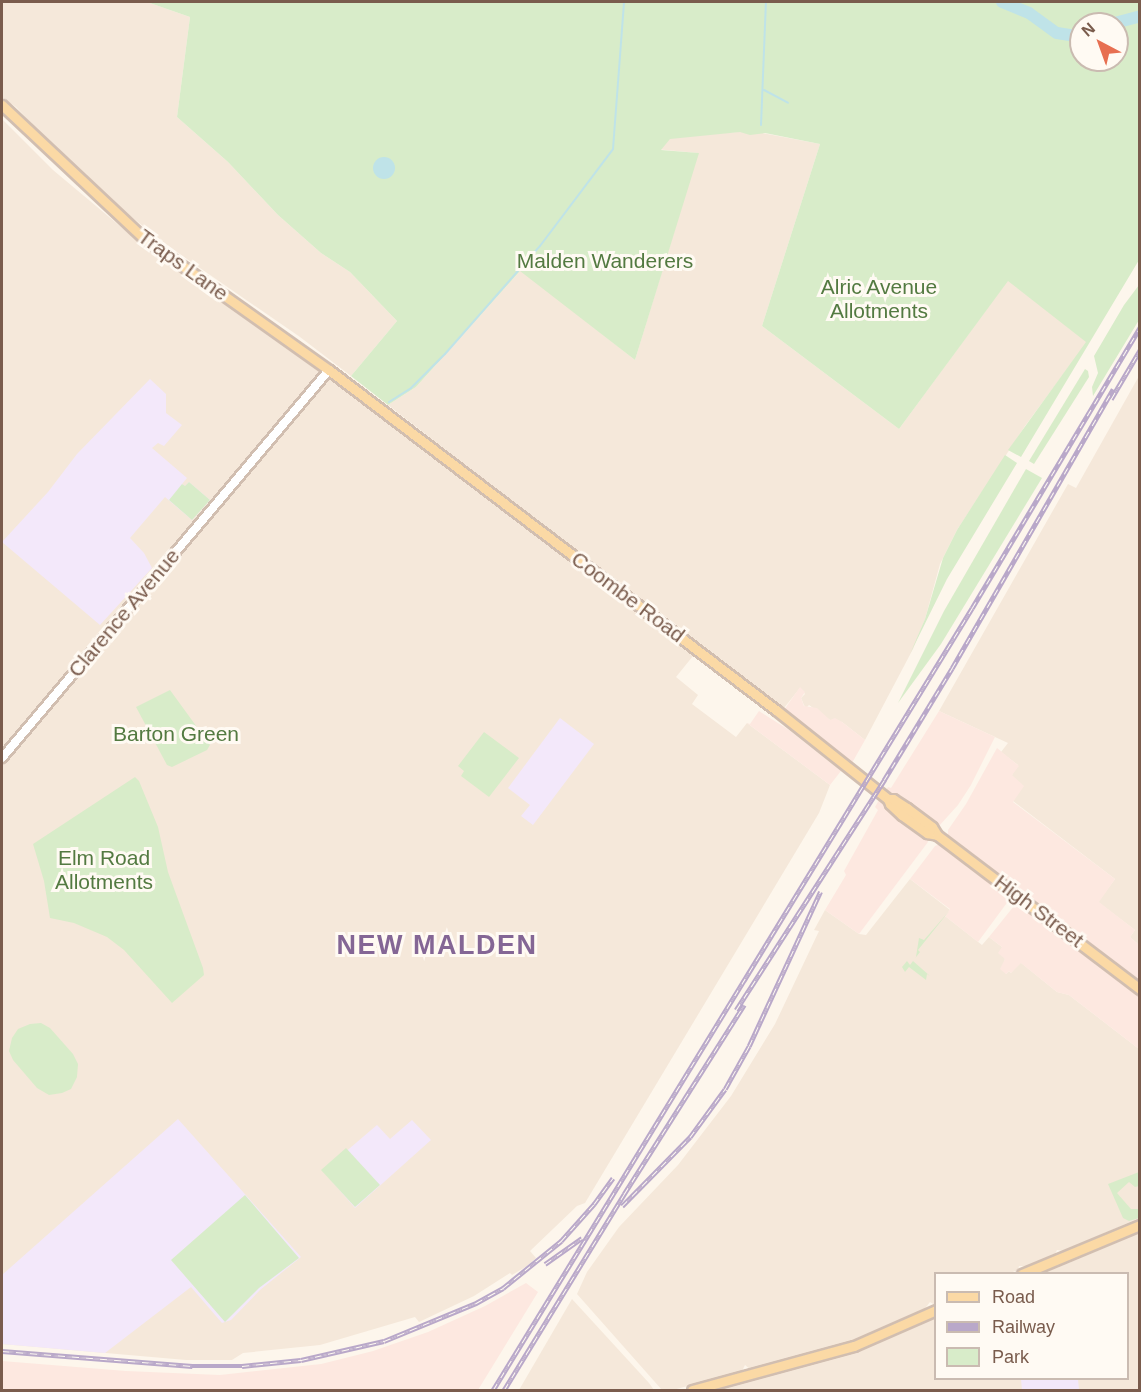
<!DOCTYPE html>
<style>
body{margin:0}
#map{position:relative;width:1141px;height:1392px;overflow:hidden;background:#fdf6ec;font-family:Helvetica,sans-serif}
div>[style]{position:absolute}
.residential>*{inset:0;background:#f5e8da}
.commercial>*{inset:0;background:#fde8e0}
.education>*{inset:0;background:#f3e8fa}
.green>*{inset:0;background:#d8ecc9}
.water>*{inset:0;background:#bfe3e8}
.round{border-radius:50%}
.stream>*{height:2px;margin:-1px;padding:0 1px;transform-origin:1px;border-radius:1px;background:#bfe3e8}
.river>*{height:12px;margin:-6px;padding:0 6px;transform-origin:6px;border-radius:6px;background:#bfe3e8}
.roads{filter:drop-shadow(2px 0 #d1beb0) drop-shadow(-2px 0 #d1beb0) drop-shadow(0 2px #d1beb0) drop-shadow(0 -2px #d1beb0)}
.minor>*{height:8px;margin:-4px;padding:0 4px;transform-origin:4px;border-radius:4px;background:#fff}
.major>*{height:9px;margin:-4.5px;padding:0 4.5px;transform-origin:4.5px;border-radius:4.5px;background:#fbd9a5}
.rail>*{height:4.5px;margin-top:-2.25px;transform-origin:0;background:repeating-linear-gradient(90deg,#fffaf3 0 7px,#b9a8c9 0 14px);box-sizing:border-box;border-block:2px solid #b9a8c9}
span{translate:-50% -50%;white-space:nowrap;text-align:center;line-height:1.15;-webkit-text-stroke:6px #fffaf3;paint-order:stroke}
.park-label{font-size:21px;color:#537a41}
.street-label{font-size:21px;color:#7a5c4d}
.district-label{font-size:27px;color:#846695;font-weight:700;letter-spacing:1.5px}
.frame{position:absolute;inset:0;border:3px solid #7a5c4d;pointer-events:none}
.legend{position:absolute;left:934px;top:1272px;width:195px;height:108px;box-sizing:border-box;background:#fffaf3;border:2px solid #cabbb1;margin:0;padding:8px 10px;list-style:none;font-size:18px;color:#7a5c4d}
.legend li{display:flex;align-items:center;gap:12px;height:30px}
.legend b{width:30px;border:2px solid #cabbb1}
.north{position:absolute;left:1069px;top:12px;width:60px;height:60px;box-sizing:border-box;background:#fffaf3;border:2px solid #cabbb1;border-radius:50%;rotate:319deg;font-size:16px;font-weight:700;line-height:24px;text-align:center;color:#7a5c4d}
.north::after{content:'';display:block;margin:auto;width:21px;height:27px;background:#e76f51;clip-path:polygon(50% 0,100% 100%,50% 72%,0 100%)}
</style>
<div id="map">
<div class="residential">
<div style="clip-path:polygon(2px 2px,147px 2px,190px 17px,177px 117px,228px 162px,278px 215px,321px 253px,350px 272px,397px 321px,351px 376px,300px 337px,171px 248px,111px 201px,60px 154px,16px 107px,2px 97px)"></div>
<div style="clip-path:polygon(2px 119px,53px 170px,145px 247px,338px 383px,693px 656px,676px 677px,698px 695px,692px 704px,736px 737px,747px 723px,830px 785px,819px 813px,585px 1203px,577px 1206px,530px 1251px,536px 1258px,527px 1266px,512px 1275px,510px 1273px,474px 1296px,419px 1322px,415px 1317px,320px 1345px,243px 1353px,232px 1360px,186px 1360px,2px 1344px)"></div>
<div style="clip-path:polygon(752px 131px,820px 144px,762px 326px,899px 429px,1008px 280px,1087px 342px,1025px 426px,957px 530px,940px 564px,925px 619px,913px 649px,865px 740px,842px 722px,830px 720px,809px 705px,806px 708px,804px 705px,801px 698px,805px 694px,800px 688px,784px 708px,658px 611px,592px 564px,388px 405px,416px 387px,521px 270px,635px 360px,698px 153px,655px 149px,656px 138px)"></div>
<div style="clip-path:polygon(1139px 376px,1139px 945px,1130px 937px,1135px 930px,1098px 902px,1115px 879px,1013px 801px,1012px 775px,1018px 765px,1001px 752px,1008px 743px,939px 711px,1068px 484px,1076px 488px)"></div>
<div style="clip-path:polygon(910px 879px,950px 910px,945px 916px,982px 945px,989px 937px,1002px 947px,1005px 959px,1003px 966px,1006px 974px,1009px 971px,1011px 973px,1020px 962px,1057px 992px,1069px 995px,1139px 1049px,1139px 1218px,1064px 1251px,1057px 1250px,1054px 1256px,1029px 1266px,1019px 1266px,1018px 1270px,1010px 1273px,936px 1274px,935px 1305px,930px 1302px,923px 1311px,849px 1343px,751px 1370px,745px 1365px,742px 1371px,673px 1390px,662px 1390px,577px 1294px,587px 1272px,619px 1227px,678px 1165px,731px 1096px,775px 1024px,819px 931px,814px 930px,825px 910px,859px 934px,866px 935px)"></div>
<div style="clip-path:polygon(1139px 1232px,1139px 1390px,720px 1390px,855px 1352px,935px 1318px,936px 1378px,1128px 1378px,1128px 1274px,1038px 1273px)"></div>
<div style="clip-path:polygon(572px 1299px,649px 1383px,654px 1390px,519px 1390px)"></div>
</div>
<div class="commercial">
<div style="clip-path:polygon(800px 687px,805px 692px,801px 698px,804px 706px,817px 708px,830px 720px,835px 718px,842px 722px,865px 740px,852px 763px,840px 757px,784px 710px)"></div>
<div style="clip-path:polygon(759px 711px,789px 730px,841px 771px,830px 785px,747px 723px,750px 724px)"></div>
<div style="clip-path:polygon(939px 711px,995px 737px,971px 785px,958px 805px,939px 826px,935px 825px,886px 790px,888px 787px,891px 788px)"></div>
<div style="clip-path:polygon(997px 748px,1019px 766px,1012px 775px,1024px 786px,1013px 802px,1115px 879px,1099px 902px,1135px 930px,1130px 937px,1139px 945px,1139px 984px,1112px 964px,1112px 960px,948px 837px,948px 830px,966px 804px)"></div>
<div style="clip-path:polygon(880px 798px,927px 838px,928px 842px,859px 934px,825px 910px,846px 875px,844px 871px,878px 810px,875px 807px)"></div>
<div style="clip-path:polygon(940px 844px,1012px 896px,978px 942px,945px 916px,950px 909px,910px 879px,935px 846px)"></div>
<div style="clip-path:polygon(1018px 901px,1136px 991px,1139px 996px,1139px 1049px,1069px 995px,1057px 992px,1021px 963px,1011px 973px,1009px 971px,1006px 974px,1000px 969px,1005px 959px,998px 953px,1002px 947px,989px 937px)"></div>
<div style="clip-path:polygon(526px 1283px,538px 1292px,478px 1390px,2px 1390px,2px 1361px,126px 1371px,220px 1375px,321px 1364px,373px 1351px,428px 1332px,485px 1306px)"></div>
</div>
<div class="education">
<div style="clip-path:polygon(150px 379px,166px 394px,166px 413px,182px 425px,164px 446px,158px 443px,152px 448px,187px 478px,182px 484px,185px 486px,189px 482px,210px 500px,192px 520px,165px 497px,130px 538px,144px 553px,152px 568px,100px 625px,2px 542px,48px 492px,77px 454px)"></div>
<div style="clip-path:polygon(560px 718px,594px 744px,533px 825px,521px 816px,530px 805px,508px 788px)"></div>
<div style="clip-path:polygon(178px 1119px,301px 1257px,260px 1290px,231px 1320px,222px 1323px,191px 1287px,105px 1353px,2px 1344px,2px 1275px)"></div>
<div style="clip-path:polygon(412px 1120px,431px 1140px,355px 1208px,323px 1171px,377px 1125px,390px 1139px)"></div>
<div style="clip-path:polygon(1021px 1379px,1078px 1379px,1079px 1390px,1022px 1390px)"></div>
</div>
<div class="green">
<div style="clip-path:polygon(evenodd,147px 2px,1139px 2px,1139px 260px,1021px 457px,1008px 450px,1086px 342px,1008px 281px,899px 429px,762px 326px,820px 144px,765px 133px,750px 135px,740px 132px,670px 139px,661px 150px,699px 153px,635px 360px,520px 271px,416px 387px,388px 405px,351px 376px,397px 321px,350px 272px,321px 253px,278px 215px,228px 162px,177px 117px,190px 17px,147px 2px,1081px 24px,1117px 24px,1117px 60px,1081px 60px,1081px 24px)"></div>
<div style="clip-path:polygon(1139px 285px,1139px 320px,1093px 396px,1092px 387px,1098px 373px,1094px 356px,1124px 305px)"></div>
<div style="clip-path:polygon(1085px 369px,1088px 371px,1089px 377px,1034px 464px,1029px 461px)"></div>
<div style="clip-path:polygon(1005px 455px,1017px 463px,947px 579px,910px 654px,925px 619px,943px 558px,957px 530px)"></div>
<div style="clip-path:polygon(1026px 469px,1042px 478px,941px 644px,898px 703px,944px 611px)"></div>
<div style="clip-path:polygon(189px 482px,210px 500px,192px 520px,169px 500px,182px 484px,185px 486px)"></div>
<div style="clip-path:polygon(170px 690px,210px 745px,207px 750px,172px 767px,167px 765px,136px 707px)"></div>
<div style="clip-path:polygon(484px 732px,519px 758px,489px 797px,461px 776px,464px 771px,458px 766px)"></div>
<div style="clip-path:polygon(135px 777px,139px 781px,158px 827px,168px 872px,203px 968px,204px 975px,172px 1003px,124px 950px,107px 937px,74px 923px,50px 918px,44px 881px,33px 844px)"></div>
<div style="clip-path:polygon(950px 910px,918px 950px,920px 952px,913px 961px,930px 976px,927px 974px,926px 980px,909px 967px,905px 972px,902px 967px,907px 961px,910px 965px,916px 957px,919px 938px,924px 940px)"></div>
<div style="clip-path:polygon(41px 1023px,50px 1028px,73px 1054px,78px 1064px,77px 1077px,71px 1089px,62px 1093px,49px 1095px,37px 1088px,13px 1060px,9px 1051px,12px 1038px,18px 1029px,30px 1024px)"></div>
<div style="clip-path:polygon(346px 1148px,380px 1185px,355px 1207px,321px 1170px)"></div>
<div style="clip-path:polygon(1139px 1172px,1139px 1186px,1135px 1187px,1129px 1182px,1117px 1193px,1131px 1209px,1139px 1209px,1139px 1218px,1129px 1221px,1123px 1218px,1108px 1184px)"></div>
<div style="clip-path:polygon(245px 1195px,299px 1258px,259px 1288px,225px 1322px,171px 1260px)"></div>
</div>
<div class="water">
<div class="round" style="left:373px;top:157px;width:22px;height:22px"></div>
</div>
<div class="stream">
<div style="left:764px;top:90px;width:27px;rotate:28deg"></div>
<div style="left:761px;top:125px;width:123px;rotate:-87.7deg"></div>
<div style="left:389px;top:402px;width:26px;rotate:-32deg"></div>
<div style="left:411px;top:388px;width:48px;rotate:-45deg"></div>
<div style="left:445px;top:354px;width:144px;rotate:-48.7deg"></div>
<div style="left:540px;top:246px;width:121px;rotate:-53deg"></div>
<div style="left:613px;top:149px;width:147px;rotate:-85.7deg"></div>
</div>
<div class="river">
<div style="left:1002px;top:2px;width:29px;rotate:22deg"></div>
<div style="left:1029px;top:13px;width:34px;rotate:36deg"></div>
<div style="left:1057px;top:33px;width:24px;rotate:9deg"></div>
<div style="left:1111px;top:24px;width:30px;rotate:-15deg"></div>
</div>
<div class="roads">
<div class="minor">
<div style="left:2px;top:758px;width:507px;rotate:-49.88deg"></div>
</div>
<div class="major">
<div style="left:2px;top:105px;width:197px;rotate:43.2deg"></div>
<div style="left:146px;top:240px;width:224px;rotate:35.4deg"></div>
<div style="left:329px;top:370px;width:562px;rotate:37.26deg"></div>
<div style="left:776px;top:710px;width:143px;rotate:38.5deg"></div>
<div style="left:888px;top:799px;width:5px;rotate:68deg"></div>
<div style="left:890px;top:804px;width:16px;rotate:43deg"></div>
<div style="left:902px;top:815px;width:31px;rotate:36deg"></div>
<div style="left:927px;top:833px;width:10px;rotate:11deg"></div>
<div style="left:888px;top:799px;width:5px"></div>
<div style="left:893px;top:799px;width:17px;rotate:33deg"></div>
<div style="left:907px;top:808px;width:31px;rotate:37deg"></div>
<div style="left:932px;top:827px;width:9px;rotate:58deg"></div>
<div style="left:937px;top:835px;width:255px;rotate:37.2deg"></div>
<div style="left:1022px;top:1274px;width:128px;rotate:-22.6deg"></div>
<div style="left:692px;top:1390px;width:168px;rotate:-15.2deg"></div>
<div style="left:854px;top:1346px;width:90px;rotate:-23.7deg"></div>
</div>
</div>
<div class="rail">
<div style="left:1111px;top:399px;width:57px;rotate:-59.4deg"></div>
<div style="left:736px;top:1010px;width:274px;rotate:-57.2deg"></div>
<div style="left:884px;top:780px;width:131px;rotate:-58.7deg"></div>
<div style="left:952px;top:668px;width:322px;rotate:-60deg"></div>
<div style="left:622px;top:1206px;width:97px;rotate:-45.4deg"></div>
<div style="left:690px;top:1137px;width:59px;rotate:-53.9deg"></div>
<div style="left:725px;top:1089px;width:49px;rotate:-60.8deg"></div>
<div style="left:749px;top:1046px;width:170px;rotate:-65.2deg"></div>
<div style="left:545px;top:1264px;width:45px;rotate:-35.1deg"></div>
<div style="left:2px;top:1351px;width:191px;rotate:4.5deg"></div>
<div style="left:192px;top:1366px;width:50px"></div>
<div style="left:242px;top:1366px;width:59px;rotate:-5.8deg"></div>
<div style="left:301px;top:1360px;width:85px;rotate:-12.9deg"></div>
<div style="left:384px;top:1341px;width:100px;rotate:-22.4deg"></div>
<div style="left:476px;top:1303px;width:31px;rotate:-29deg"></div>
<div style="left:503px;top:1288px;width:75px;rotate:-39deg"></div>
<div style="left:561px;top:1241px;width:50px;rotate:-48.3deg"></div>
<div style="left:594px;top:1204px;width:32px;rotate:-54deg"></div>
<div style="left:493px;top:1390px;width:917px;rotate:-58.51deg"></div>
<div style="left:972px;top:608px;width:327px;rotate:-59.1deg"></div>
<div style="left:504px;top:1390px;width:230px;rotate:-58.5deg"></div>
<div style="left:624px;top:1194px;width:224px;rotate:-57.6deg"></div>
</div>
<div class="park-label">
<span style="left:605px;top:261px">Malden Wanderers</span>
<span style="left:879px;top:299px">Alric Avenue<br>Allotments</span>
<span style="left:176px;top:734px">Barton Green</span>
<span style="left:104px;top:870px">Elm Road<br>Allotments</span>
</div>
<div class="street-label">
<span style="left:183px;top:265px;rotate:36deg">Traps Lane</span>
<span style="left:628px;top:597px;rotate:37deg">Coombe Road</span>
<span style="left:124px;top:613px;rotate:-50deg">Clarence Avenue</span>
<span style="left:1039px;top:911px;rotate:37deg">High Street</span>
</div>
<div class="district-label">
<span style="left:437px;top:946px">NEW MALDEN</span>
</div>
<div class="frame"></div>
<ul class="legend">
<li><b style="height:8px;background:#fbd9a5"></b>Road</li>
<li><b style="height:8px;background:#b9a8c9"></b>Railway</li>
<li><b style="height:16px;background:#d8ecc9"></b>Park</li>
</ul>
<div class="north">N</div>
</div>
